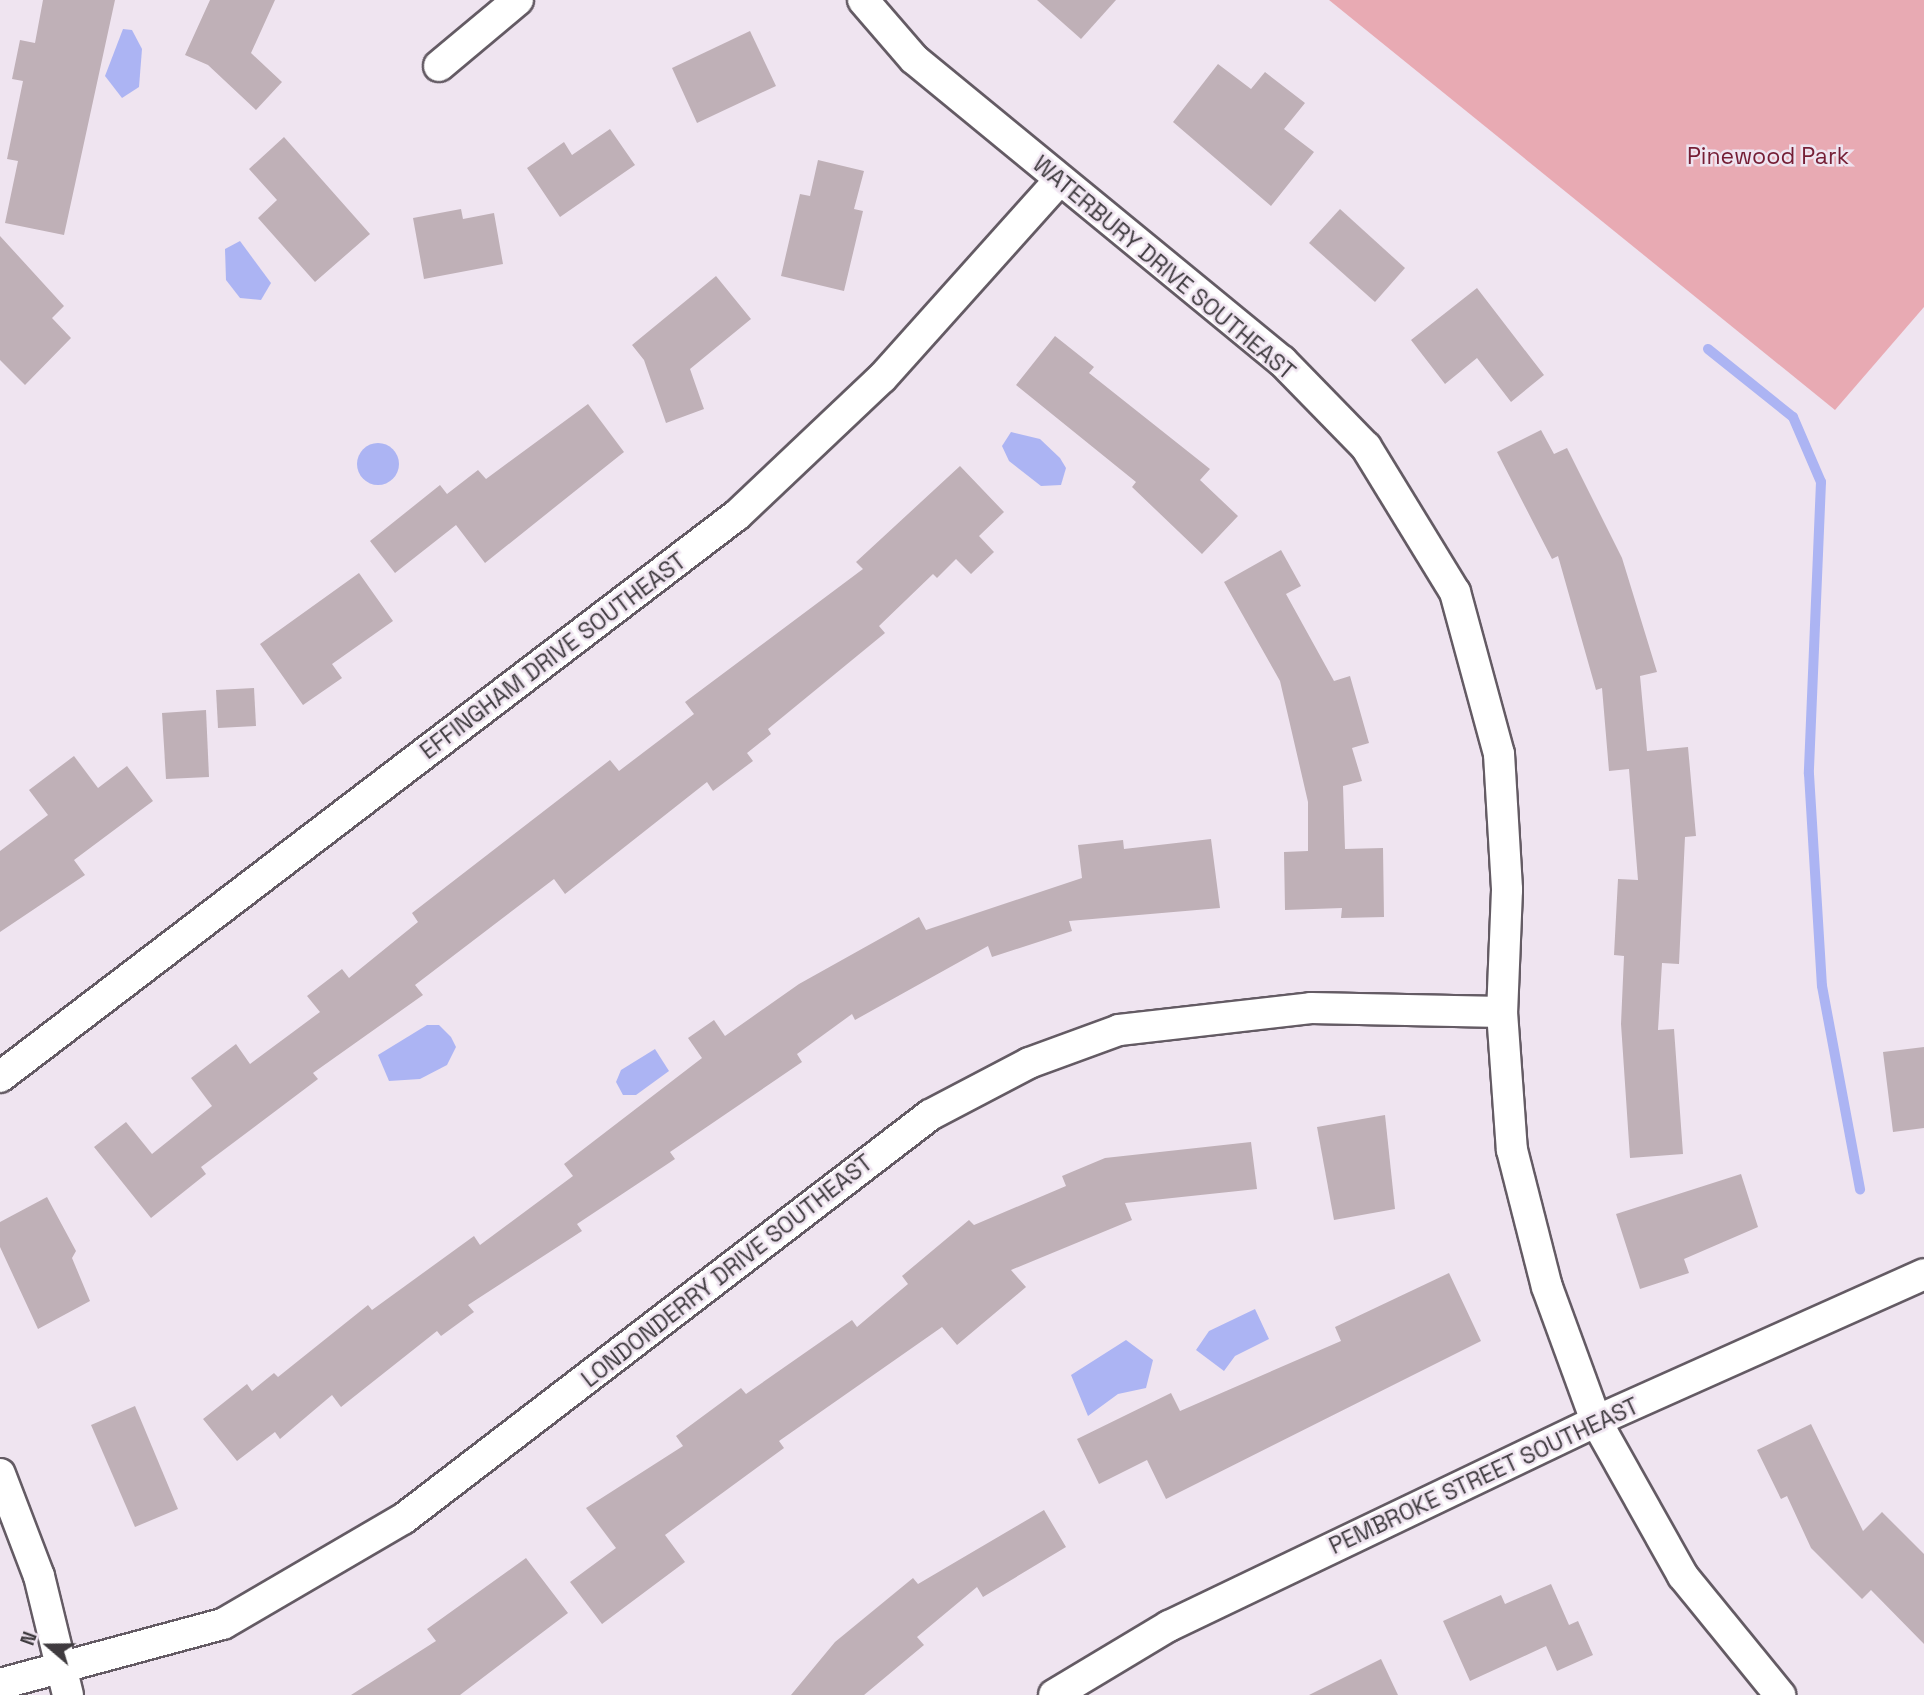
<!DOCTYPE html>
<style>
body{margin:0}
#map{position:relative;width:1924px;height:1695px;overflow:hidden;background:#efe4f0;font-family:"Space Grotesk",sans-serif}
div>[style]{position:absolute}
.green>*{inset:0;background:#e8aab3}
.water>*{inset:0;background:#acb4f3}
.round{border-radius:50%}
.stream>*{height:10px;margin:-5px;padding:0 5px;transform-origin:5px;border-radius:5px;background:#acb4f3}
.building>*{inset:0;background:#bfb0b7}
.roads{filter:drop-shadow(2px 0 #645b64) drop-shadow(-2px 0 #645b64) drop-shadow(0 2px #645b64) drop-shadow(0 -2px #645b64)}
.street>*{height:30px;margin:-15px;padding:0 15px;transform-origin:15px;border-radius:15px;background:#fff}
span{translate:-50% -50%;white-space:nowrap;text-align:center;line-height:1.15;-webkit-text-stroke:5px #efe4f0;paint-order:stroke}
.park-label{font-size:23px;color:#751e35}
.street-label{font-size:23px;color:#3f3b3f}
.north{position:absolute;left:14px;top:1611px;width:70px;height:70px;-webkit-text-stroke:5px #efe4f0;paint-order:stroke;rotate:290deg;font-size:19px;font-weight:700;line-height:28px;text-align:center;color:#3f3b3f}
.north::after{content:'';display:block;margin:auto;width:24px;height:32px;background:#3f3b3f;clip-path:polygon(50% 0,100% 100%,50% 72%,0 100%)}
</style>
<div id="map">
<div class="green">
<div style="clip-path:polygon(1329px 0,1924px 0,1924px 307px,1835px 410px)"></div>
</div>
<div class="water">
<div style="clip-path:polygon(123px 29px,132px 30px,142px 49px,139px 87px,122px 98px,105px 76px)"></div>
<div style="clip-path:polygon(240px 241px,271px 283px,261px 300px,240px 298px,226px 280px,225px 249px)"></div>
<div style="clip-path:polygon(1011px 432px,1040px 439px,1060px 458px,1066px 468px,1061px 485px,1041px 486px,1009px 461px,1002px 446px)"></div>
<div class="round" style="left:357px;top:443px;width:42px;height:42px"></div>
<div style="clip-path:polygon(427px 1025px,439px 1025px,451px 1037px,456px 1047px,447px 1065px,420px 1079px,389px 1081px,378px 1055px)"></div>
<div style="clip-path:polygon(655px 1049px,669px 1071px,636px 1095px,623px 1095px,616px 1082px,621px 1070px)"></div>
<div style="clip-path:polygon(1255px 1309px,1269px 1339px,1235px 1356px,1224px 1371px,1196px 1350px,1209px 1331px)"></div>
<div style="clip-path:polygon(1126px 1340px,1153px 1360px,1146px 1388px,1118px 1394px,1088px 1416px,1071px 1375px)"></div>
</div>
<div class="stream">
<div style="left:1708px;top:349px;width:109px;rotate:38.7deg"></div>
<div style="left:1793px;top:417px;width:71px;rotate:66.7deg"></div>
<div style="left:1821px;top:482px;width:292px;rotate:92.4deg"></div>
<div style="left:1809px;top:774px;width:212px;rotate:86.5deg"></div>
<div style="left:1822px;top:986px;width:207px;rotate:79.4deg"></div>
</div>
<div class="building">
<div style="clip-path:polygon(43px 0,115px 0,64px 235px,5px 223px,18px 161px,7px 159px,23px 81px,12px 79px,20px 40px,35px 43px)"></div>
<div style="clip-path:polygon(210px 0,275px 0,251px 53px,282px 82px,256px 110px,208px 65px,185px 55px)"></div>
<div style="clip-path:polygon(1037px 0,1116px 0,1081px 39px)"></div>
<div style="clip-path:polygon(750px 31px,776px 86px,697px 123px,672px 68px)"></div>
<div style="clip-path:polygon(1218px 64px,1251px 89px,1265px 72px,1305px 103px,1284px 129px,1314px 152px,1271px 206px,1173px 122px)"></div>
<div style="clip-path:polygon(610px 129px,635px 165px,560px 217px,527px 168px,564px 142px,572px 155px)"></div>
<div style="clip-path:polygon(284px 137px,370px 234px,315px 282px,258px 218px,277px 200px,249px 169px)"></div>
<div style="clip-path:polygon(818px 160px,864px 171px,854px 209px,863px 211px,844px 291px,781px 276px,800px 194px,810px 196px)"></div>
<div style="clip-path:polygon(461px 209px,463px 219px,494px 213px,503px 264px,424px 279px,413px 218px)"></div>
<div style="clip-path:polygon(1340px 209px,1405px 268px,1375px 302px,1309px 243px)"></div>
<div style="clip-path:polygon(0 236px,64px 306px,52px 318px,71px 338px,25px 385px,0 360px)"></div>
<div style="clip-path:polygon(716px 276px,751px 319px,690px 369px,704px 409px,666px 423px,644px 360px,632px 345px)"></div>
<div style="clip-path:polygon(1477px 288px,1544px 375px,1511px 402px,1477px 358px,1445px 384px,1411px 340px)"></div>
<div style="clip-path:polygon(1055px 336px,1094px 367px,1089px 373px,1210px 469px,1200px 480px,1238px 516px,1202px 554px,1132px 487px,1136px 482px,1016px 385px)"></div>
<div style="clip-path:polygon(588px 404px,624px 452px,485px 563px,456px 525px,395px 573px,370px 541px,440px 485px,447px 494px,478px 470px,486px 479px)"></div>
<div style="clip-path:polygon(1541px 430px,1554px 454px,1567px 448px,1622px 558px,1657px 672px,1640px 676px,1647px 751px,1688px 747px,1696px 836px,1685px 837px,1679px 964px,1662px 963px,1658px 1030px,1674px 1029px,1683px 1154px,1630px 1158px,1621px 1024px,1624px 956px,1614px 955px,1618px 879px,1638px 880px,1629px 769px,1609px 771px,1602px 688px,1596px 690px,1558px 556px,1552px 559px,1497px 452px)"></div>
<div style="clip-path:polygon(960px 466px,1004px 512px,979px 536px,994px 552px,971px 574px,956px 559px,937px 578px,933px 574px,879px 626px,885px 633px,768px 729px,771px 734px,747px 753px,753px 761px,713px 791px,707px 782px,565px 894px,554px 879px,415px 985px,423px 995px,313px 1073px,318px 1079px,201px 1167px,206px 1174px,151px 1218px,94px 1147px,126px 1122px,152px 1154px,212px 1106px,191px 1078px,236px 1044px,250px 1064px,320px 1012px,307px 996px,342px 969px,349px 978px,418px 922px,412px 913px,610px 760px,619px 771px,694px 714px,685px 702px,863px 569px,856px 562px)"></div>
<div style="clip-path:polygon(1281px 550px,1301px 586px,1286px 594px,1334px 681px,1350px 676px,1369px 743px,1352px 748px,1362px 781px,1343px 786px,1345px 849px,1383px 848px,1384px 917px,1341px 918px,1342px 908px,1285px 910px,1284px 852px,1308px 851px,1308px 802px,1280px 681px,1224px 582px)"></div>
<div style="clip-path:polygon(359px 573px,393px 621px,332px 664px,342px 678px,303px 705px,260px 644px)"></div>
<div style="clip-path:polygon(254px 688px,256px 726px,218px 728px,216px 690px)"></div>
<div style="clip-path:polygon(206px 710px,209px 777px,166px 779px,162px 713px)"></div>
<div style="clip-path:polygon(74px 756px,98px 788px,127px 766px,153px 801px,74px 860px,85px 875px,0 932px,0 851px,48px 815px,29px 790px)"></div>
<div style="clip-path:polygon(1211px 839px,1220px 908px,1069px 921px,1072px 931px,992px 957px,988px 946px,855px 1020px,852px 1014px,797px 1054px,802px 1062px,670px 1152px,675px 1159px,577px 1224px,582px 1231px,468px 1305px,474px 1312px,441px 1336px,437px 1331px,341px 1407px,332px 1395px,280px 1439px,275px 1432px,237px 1461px,203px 1419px,247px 1384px,252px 1391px,274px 1373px,278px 1377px,368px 1305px,372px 1310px,474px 1236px,480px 1245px,573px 1176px,564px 1164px,702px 1058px,688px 1038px,714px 1020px,725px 1036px,799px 984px,919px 917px,926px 930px,1082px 878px,1078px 845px,1123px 840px,1124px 849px)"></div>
<div style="clip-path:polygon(1924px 1047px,1924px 1128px,1893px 1132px,1883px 1052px)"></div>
<div style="clip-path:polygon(1385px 1115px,1395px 1209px,1334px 1220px,1317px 1127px)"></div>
<div style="clip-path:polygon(1251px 1142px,1257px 1189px,1125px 1203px,1132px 1220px,1011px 1270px,1026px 1287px,957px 1345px,942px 1327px,779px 1441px,784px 1448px,665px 1535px,685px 1562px,602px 1624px,570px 1582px,616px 1548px,586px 1508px,683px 1446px,676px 1436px,741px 1388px,746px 1394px,852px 1320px,857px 1327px,908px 1284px,902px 1276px,969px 1220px,974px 1225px,1066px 1186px,1062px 1176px,1105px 1158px)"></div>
<div style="clip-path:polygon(1741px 1174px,1758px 1227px,1684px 1259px,1689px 1273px,1640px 1289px,1616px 1214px)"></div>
<div style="clip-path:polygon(47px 1197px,76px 1251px,72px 1258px,90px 1301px,38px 1329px,0 1247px,0 1222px)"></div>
<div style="clip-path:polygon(1449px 1273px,1481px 1341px,1166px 1499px,1147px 1460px,1099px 1484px,1077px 1439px,1171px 1393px,1180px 1411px,1341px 1341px,1335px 1327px)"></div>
<div style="clip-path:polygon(135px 1406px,178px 1509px,135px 1527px,91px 1425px)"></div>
<div style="clip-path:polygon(1811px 1424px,1863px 1531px,1882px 1512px,1924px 1554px,1924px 1644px,1871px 1590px,1862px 1599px,1811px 1548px,1787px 1496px,1781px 1499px,1757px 1450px)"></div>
<div style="clip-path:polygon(1044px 1510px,1066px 1547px,983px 1597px,977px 1587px,917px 1637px,924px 1645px,864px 1695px,791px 1695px,835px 1642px,913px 1578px,918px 1584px)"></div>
<div style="clip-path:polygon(526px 1558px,568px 1613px,460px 1695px,351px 1695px,436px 1641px,427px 1629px)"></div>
<div style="clip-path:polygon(1551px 1584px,1569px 1625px,1578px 1621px,1593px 1655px,1557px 1671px,1546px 1646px,1470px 1681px,1443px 1621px,1501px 1595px,1505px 1604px)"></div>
<div style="clip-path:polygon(1381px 1659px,1398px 1695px,1309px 1695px)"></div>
</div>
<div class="roads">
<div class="street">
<div style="left:863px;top:0;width:78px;rotate:49.2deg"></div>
<div style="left:914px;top:59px;width:476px;rotate:39.4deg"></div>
<div style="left:1282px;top:361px;width:120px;rotate:45.7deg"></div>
<div style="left:1366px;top:447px;width:170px;rotate:58.5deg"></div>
<div style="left:1455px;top:592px;width:168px;rotate:74.8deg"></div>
<div style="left:1499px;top:754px;width:136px;rotate:86.6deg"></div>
<div style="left:1507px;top:890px;width:122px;rotate:92.3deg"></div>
<div style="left:1502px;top:1012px;width:138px;rotate:85.9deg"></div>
<div style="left:1512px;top:1150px;width:141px;rotate:75.7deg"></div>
<div style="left:1547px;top:1287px;width:143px;rotate:69.9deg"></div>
<div style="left:1596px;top:1421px;width:178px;rotate:60.7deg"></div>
<div style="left:1683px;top:1576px;width:154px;rotate:50.8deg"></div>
<div style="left:439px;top:66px;width:103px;rotate:-39.9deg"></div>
<div style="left:0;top:1077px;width:927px;rotate:-37.33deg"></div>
<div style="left:737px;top:515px;width:199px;rotate:-43.4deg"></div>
<div style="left:882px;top:378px;width:263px;rotate:-48.1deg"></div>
<div style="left:0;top:1474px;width:109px;rotate:69.1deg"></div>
<div style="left:39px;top:1576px;width:122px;rotate:76.3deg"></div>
<div style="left:0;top:1684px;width:231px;rotate:-15.1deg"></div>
<div style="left:223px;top:1624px;width:208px;rotate:-30.3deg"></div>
<div style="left:403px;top:1519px;width:664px;rotate:-37.47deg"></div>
<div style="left:930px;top:1115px;width:112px;rotate:-27.7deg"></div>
<div style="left:1029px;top:1063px;width:96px;rotate:-20.1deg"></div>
<div style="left:1119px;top:1030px;width:193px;rotate:-6.5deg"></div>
<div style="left:1311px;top:1008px;width:191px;rotate:1.2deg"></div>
<div style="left:1054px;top:1695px;width:134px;rotate:-31deg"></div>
<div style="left:1169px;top:1626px;width:474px;rotate:-25.6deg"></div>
<div style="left:1596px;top:1421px;width:359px;rotate:-24.1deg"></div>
</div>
</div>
<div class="park-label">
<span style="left:1768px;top:156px">Pinewood Park</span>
</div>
<div class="street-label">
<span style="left:1164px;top:268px;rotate:40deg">WATERBURY DRIVE SOUTHEAST</span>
<span style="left:553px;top:656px;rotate:-37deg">EFFINGHAM DRIVE SOUTHEAST</span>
<span style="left:727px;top:1271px;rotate:-38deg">LONDONDERRY DRIVE SOUTHEAST</span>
<span style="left:1484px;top:1476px;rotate:-25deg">PEMBROKE STREET SOUTHEAST</span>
</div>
<div class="north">N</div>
</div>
